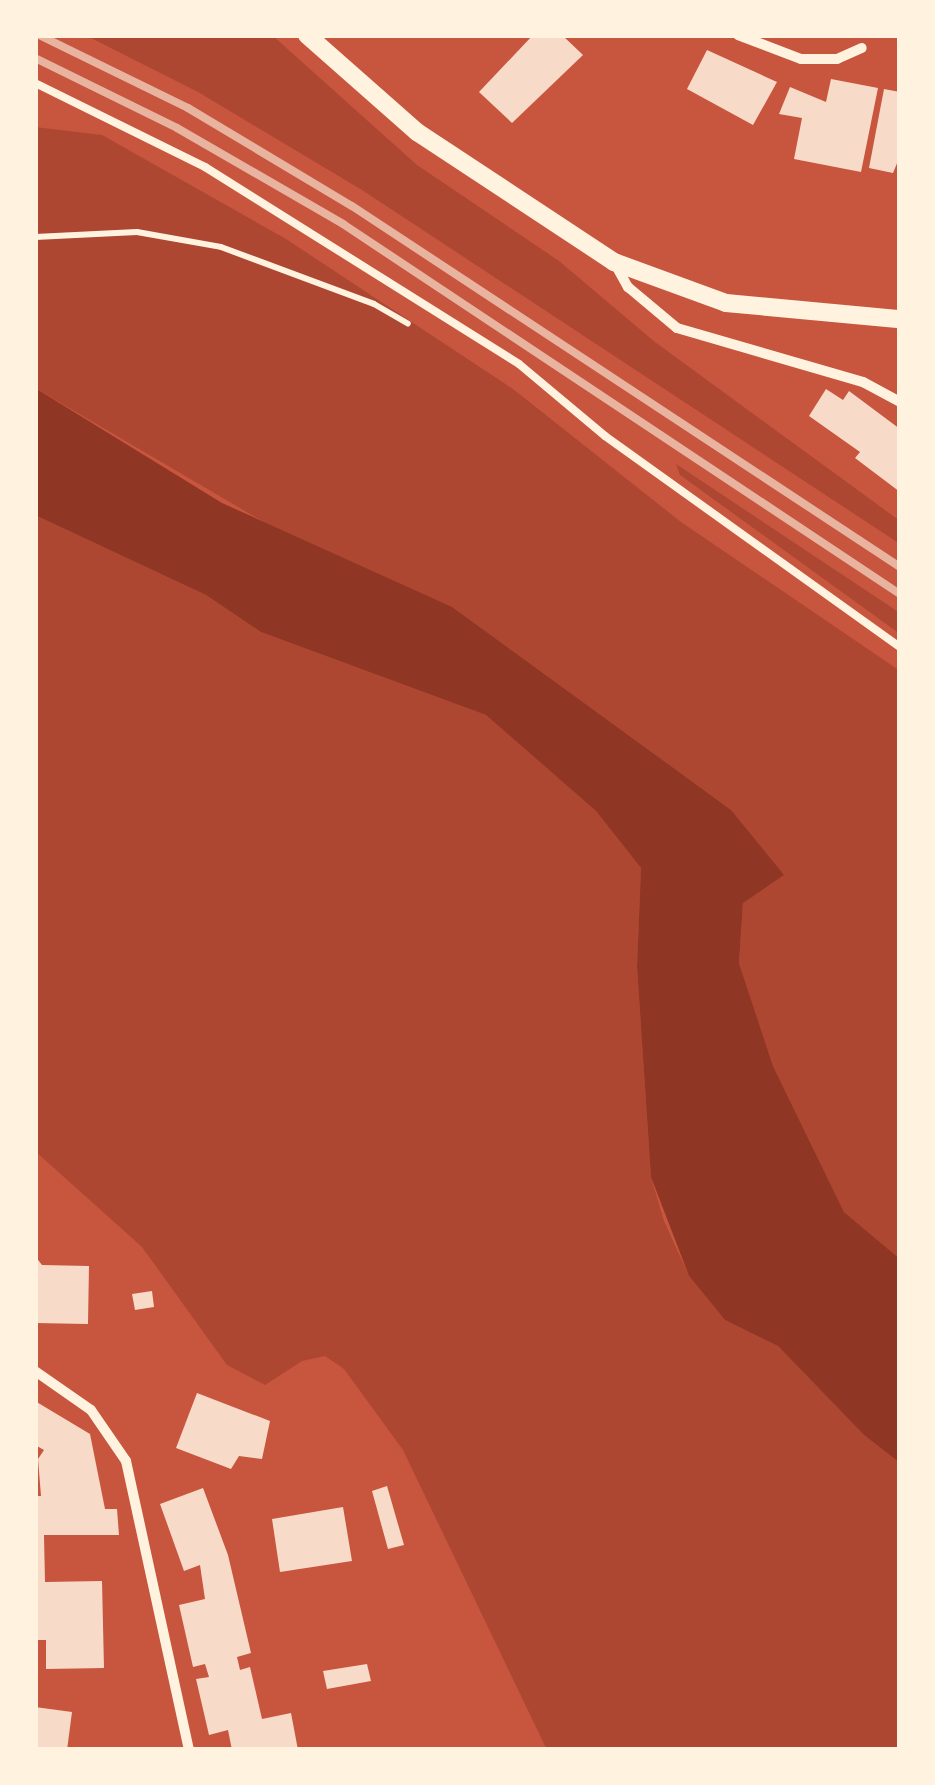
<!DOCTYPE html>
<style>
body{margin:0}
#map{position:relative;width:935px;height:1785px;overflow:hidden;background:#c8553d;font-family:"Fira Sans Condensed",sans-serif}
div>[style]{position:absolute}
.green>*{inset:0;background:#ae4732}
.water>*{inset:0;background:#8f3625}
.building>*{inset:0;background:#f7dbc8}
.path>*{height:6px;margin:-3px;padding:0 3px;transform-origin:3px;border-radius:3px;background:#fff3e0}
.service>*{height:8px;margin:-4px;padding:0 4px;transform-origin:4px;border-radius:4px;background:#fff3e0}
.minor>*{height:10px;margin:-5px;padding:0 5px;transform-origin:5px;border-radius:5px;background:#fff3e0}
.tertiary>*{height:18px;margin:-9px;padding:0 9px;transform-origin:9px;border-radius:9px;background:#fff3e0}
.rail>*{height:8px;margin:-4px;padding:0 4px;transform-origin:4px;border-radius:4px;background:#e9b49f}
span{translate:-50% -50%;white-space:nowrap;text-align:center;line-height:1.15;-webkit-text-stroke:8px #fff3e0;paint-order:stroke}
.frame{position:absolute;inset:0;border:38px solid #fff3e0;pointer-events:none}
</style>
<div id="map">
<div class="green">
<div style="clip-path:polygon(85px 35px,272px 35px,417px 165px,559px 261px,655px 342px,900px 521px,900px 544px,362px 190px,198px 92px)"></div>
<div style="clip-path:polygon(35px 127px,102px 135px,286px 239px,513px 389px,681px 522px,900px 671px,900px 1259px,844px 1212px,773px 1066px,739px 963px,743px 903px,731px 810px,612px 726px,35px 388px)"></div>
<div style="clip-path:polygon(676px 464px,900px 613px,900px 634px,680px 475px)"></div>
<div style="clip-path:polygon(35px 515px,206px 595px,261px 632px,486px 715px,596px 811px,641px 868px,637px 967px,651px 1177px,664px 1221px,689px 1276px,725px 1320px,778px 1346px,864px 1435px,900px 1463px,900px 1750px,547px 1750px,403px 1450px,344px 1369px,325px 1356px,302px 1361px,265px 1385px,227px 1365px,142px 1247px,35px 1151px)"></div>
</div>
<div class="water">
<div style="clip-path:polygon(35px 388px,222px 503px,452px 607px,731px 810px,784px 875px,743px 903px,739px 963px,773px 1066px,844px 1212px,900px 1259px,900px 1463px,864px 1435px,778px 1346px,725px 1320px,689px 1276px,651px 1177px,637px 967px,641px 868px,596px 811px,486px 715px,261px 632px,206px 595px,35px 515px)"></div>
</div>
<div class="building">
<div style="clip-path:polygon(533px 35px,562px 35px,583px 55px,512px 123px,479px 92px)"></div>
<div style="clip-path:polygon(707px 50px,777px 82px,753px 125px,687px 89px)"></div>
<div style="clip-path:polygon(831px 79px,878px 88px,861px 172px,794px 159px,802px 118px,779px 114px,790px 87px,826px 102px)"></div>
<div style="clip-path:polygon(884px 89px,900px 92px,900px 156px,893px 173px,869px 168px)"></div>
<div style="clip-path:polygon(826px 389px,843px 400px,849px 391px,900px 429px,900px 492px,855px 458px,860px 452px,809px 416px)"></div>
<div style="clip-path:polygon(35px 1256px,42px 1265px,89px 1266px,88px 1324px,35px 1323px)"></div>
<div style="clip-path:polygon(152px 1291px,154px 1307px,135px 1310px,132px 1294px)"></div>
<div style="clip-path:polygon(197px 1393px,270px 1421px,262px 1459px,239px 1456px,231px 1469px,176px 1448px)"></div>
<div style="clip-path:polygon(35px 1401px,90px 1434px,105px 1509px,117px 1509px,119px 1535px,44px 1535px,45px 1582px,102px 1581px,104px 1668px,46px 1669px,46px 1640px,35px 1640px,35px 1496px,41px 1496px,38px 1459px,44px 1450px,35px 1445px)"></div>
<div style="clip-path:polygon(387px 1486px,404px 1545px,388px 1549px,372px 1491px)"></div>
<div style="clip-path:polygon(203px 1488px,228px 1555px,251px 1653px,237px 1657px,240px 1670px,250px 1667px,262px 1719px,291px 1713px,298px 1750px,232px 1750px,228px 1730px,209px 1735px,196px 1679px,209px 1677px,205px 1664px,193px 1667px,179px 1605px,205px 1599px,200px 1565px,184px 1571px,160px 1504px)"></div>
<div style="clip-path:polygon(343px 1507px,352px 1561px,280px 1572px,272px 1519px)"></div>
<div style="clip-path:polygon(367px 1664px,371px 1681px,327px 1689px,323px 1671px)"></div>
<div style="clip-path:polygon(35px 1707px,72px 1712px,67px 1750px,35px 1750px)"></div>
</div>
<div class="path">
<div style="left:35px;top:237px;width:102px;rotate:-2.8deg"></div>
<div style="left:137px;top:232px;width:85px;rotate:10.1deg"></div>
<div style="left:221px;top:247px;width:163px;rotate:20.4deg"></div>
<div style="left:374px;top:304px;width:39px;rotate:30deg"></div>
</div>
<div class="service">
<div style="left:35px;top:83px;width:190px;rotate:26.3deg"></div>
<div style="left:205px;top:167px;width:371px;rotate:32.1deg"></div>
<div style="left:519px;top:364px;width:112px;rotate:39.9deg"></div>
<div style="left:605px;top:436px;width:363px;rotate:35.6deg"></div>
</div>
<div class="minor">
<div style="left:738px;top:35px;width:67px;rotate:20.9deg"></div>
<div style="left:801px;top:59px;width:36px"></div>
<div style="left:837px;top:59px;width:27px;rotate:-24deg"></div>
<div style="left:614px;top:262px;width:29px;rotate:61deg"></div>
<div style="left:628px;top:287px;width:64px;rotate:39.9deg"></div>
<div style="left:677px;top:328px;width:194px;rotate:16.2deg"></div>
<div style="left:863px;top:382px;width:42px;rotate:28.4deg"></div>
<div style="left:35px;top:1371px;width:68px;rotate:34.9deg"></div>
<div style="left:91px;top:1410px;width:62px;rotate:55.5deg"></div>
<div style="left:126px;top:1461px;width:296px;rotate:77.7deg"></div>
</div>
<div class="tertiary">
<div style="left:307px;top:35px;width:147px;rotate:41.4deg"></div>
<div style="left:417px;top:132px;width:236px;rotate:33.4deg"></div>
<div style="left:614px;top:262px;width:119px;rotate:20.1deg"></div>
<div style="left:726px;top:303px;width:175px;rotate:5.3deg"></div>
</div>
<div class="rail">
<div style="left:39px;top:35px;width:166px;rotate:26.1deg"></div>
<div style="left:188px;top:108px;width:191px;rotate:30.9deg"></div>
<div style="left:352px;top:206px;width:656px;rotate:33.38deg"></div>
<div style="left:35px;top:58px;width:158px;rotate:26.2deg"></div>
<div style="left:177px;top:128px;width:192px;rotate:30deg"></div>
<div style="left:343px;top:224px;width:669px;rotate:33.6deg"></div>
</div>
<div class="frame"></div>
</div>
